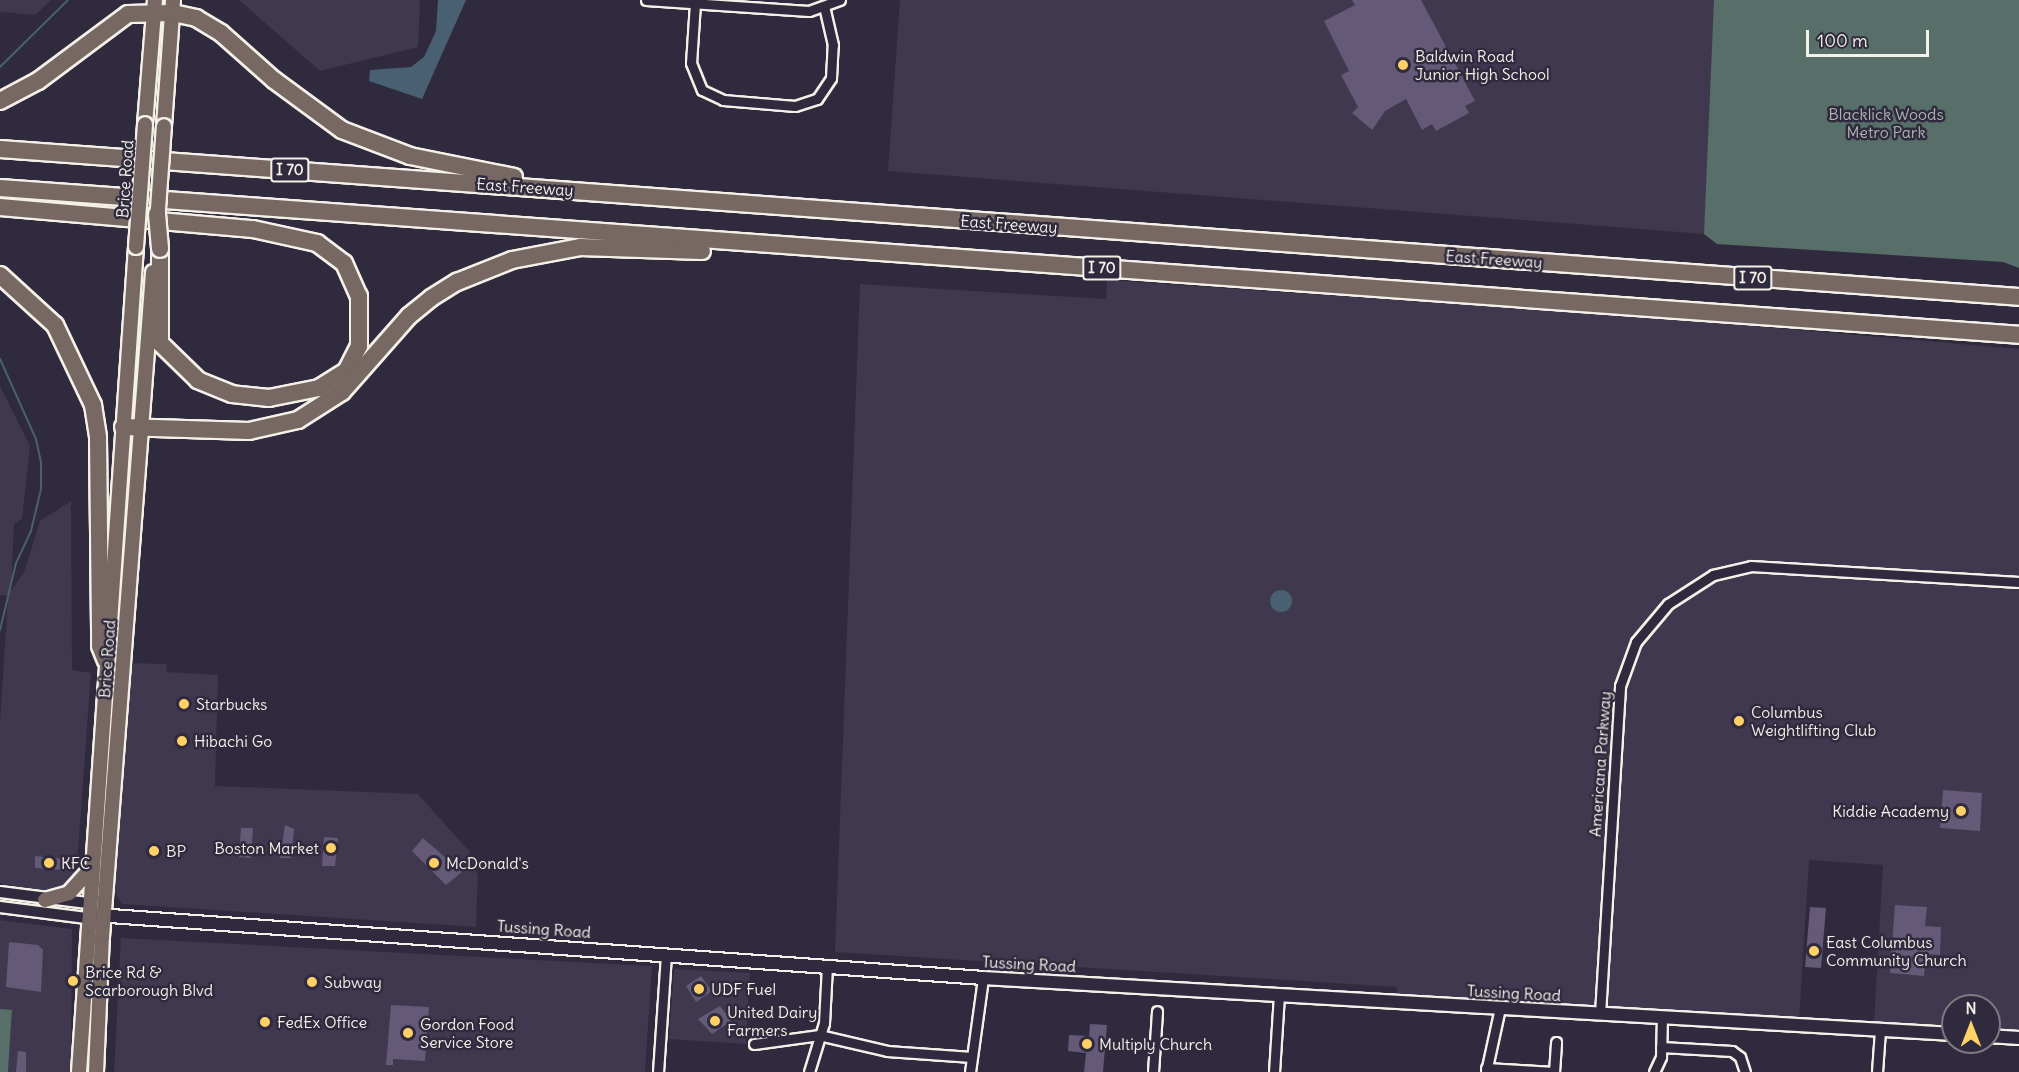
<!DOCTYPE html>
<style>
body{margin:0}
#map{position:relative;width:2019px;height:1072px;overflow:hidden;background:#2f2a3d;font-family:Delius,sans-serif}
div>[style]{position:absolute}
.built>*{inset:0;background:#3f384e}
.green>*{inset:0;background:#576e69}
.water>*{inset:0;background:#496073}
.round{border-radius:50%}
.stream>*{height:2px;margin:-1px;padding:0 1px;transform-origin:1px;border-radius:1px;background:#496073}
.building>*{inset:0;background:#645976}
.roads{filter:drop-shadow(2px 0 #f4f1e8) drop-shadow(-2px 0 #f4f1e8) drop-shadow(0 2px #f4f1e8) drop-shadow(0 -2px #f4f1e8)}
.minor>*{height:9px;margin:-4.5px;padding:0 4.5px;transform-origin:4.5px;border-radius:4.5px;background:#2f2a3d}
.tertiary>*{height:10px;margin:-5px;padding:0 5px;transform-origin:5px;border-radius:5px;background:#2f2a3d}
.secondary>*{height:12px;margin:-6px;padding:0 6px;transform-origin:6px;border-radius:6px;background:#2f2a3d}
.primary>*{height:14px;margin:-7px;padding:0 7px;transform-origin:7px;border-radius:7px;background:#776864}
.motorway>*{height:16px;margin:-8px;padding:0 8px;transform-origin:8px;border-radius:8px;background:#776864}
.bridges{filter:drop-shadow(2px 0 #f4f1e8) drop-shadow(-2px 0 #f4f1e8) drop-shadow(0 2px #f4f1e8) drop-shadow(0 -2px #f4f1e8)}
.primary-bridge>*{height:14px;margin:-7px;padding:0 7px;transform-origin:7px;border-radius:7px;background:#776864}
.motorway-bridge>*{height:16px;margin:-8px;padding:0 8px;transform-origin:8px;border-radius:8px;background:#776864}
.dots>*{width:16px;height:16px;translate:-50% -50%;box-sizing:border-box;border:3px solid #2f2a3d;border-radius:50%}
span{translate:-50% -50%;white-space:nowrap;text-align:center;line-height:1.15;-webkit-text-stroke:5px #2f2a3d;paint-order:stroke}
.shield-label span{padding:2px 4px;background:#2f2a3d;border:2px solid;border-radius:4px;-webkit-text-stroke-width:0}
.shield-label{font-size:15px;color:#f4f1e8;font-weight:700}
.poi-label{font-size:16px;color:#f4f1e8}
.left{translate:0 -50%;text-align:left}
.right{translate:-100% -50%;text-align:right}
.park-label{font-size:16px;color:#adb6af}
.street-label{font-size:16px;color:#f4f1e8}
.north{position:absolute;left:1941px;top:994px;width:60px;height:60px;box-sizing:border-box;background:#2f2a3d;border:2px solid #7e7a81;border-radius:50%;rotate:0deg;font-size:16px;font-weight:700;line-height:24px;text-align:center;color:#f4f1e8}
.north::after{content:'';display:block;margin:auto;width:21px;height:27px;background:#ffd166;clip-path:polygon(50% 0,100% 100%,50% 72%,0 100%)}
.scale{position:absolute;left:1806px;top:30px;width:123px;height:27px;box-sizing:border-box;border:3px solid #f4f1e8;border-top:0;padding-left:8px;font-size:18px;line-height:21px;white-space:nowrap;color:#f4f1e8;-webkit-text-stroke:4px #2f2a3d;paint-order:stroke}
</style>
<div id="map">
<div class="built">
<div style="clip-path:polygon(0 0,51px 0,35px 15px,0 12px)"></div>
<div style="clip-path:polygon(239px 0,420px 0,418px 47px,320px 71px)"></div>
<div style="clip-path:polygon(900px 0,1719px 0,1704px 234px,888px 171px)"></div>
<div style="clip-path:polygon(1107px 280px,1684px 320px,2019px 349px,2019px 1034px,1989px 1033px,1989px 1006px,1953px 1006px,1953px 1030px,1874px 1025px,1883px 865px,1809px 860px,1799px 1020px,1397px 997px,1397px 987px,835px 952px,860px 284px,1106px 299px)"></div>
<div style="clip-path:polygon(0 386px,30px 446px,22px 519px,14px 524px,11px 591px,24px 572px,40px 521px,71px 501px,72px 670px,91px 673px,76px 878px,49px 893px,0 883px,0 724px,8px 596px,0 595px)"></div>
<div style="clip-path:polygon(127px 663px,167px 664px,166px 672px,218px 675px,215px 786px,418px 794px,469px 851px,478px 876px,476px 927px,122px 904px,113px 889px)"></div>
<div style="clip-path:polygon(0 920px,72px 929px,71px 1072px,8px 1072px,12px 1011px,0 1009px)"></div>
<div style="clip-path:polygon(121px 938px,652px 966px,645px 1072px,114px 1072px)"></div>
<div style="clip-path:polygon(674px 969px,750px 973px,746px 1044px,669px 1039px)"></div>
</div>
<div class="green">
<div style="clip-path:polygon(1714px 0,2019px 0,2019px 268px,2003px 262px,1717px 244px,1704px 234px)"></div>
<div style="clip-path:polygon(0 1009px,12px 1010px,8px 1072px,0 1072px)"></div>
</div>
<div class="water">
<div style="clip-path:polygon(438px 0,466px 0,422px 99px,369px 81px,370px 70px,411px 67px,424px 57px,436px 31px)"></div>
<div class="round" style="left:1270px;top:590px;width:22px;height:22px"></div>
</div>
<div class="stream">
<div style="left:0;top:67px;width:95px;rotate:-44.6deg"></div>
<div style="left:0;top:359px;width:88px;rotate:65.8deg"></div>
<div style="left:36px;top:439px;width:24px;rotate:78deg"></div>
<div style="left:41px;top:462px;width:27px;rotate:90deg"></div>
<div style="left:41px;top:489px;width:43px;rotate:103.4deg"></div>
<div style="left:31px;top:531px;width:35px;rotate:115deg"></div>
<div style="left:16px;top:563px;width:69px;rotate:103.4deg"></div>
</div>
<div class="building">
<div style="clip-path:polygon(1352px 0,1421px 0,1475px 101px,1465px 106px,1469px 113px,1436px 131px,1432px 124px,1422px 130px,1406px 99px,1385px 111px,1372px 130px,1352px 113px,1358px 107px,1341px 75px,1349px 71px,1324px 21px,1355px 5px)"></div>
<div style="clip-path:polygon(1943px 790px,1982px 793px,1980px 831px,1940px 828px)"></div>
<div style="clip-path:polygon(285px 825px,294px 829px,291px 858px,280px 858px)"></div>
<div style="clip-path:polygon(241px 828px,253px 828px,251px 858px,239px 857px)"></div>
<div style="clip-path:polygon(324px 837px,338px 838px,335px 866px,322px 866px)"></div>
<div style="clip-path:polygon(423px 838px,462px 872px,446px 885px,412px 851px)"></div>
<div style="clip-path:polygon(35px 856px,64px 859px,64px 870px,35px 868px)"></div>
<div style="clip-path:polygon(1895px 905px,1927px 907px,1925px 926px,1941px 927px,1940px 955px,1926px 954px,1924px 976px,1890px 973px)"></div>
<div style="clip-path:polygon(1810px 907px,1826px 908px,1821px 968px,1805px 967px)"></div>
<div style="clip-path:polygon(9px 942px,38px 945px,43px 950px,41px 992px,6px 987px)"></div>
<div style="clip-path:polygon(701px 976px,712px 991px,696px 1002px,686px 986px)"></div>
<div style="clip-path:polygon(391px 1005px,429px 1007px,425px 1061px,393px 1059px,393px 1065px,386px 1065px)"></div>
<div style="clip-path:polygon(720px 1006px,731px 1021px,712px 1034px,698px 1019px)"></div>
<div style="clip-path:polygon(1090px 1024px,1107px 1025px,1103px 1072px,1084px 1072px,1086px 1053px,1068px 1051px,1069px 1035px,1089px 1036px)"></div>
<div style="clip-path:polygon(18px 1051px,26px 1052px,26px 1072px,16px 1072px)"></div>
</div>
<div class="roads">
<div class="minor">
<div style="left:646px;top:0;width:163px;rotate:3.9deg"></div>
<div style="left:809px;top:11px;width:33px;rotate:-20deg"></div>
<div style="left:695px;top:3px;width:60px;rotate:93.8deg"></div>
<div style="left:691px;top:63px;width:29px;rotate:68deg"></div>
<div style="left:702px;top:90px;width:23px;rotate:25deg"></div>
<div style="left:723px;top:100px;width:72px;rotate:4.8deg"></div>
<div style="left:795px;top:106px;width:23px;rotate:-18deg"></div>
<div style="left:817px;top:99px;width:25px;rotate:-56deg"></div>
<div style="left:831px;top:78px;width:33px;rotate:-87deg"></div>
<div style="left:833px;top:45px;width:37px;rotate:-103deg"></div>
<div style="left:1600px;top:1014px;width:329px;rotate:-86.5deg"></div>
<div style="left:1620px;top:686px;width:47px;rotate:-70deg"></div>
<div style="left:1636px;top:642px;width:50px;rotate:-49.9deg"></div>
<div style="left:1668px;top:604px;width:54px;rotate:-32.8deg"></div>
<div style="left:1713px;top:575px;width:39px;rotate:-13deg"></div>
<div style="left:1751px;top:566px;width:268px;rotate:3.4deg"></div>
<div style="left:754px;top:1044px;width:66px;rotate:-7.9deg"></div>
<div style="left:819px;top:1035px;width:70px;rotate:13.2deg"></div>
<div style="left:887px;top:1051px;width:85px;rotate:4deg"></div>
<div style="left:1661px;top:1047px;width:71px;rotate:3.2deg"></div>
<div style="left:1732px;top:1051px;width:10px;rotate:37deg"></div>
<div style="left:1740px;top:1057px;width:16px;rotate:72deg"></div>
<div style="left:1486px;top:1068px;width:68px;rotate:3.4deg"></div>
<div style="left:658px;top:1072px;width:118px;rotate:-86.1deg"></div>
<div style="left:809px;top:1072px;width:51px;rotate:-73deg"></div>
<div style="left:824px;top:1023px;width:58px;rotate:-87deg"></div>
<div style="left:970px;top:1072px;width:95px;rotate:-82.1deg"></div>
<div style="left:1153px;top:1072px;width:61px;rotate:-86.2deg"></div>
<div style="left:1274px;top:1072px;width:78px;rotate:-86.3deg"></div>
<div style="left:1486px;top:1072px;width:66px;rotate:-77.7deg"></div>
<div style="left:1554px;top:1072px;width:30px;rotate:-86deg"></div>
<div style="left:1654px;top:1072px;width:17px;rotate:-65deg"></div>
<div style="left:1661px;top:1057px;width:40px;rotate:-88.6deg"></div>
<div style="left:1877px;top:1072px;width:42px;rotate:-85.9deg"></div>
</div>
<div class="tertiary">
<div style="left:0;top:892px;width:88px;rotate:7.2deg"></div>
<div style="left:0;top:907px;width:87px;rotate:7.3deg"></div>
</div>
<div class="secondary">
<div style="left:96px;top:915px;width:889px;rotate:4.06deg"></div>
<div style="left:983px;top:978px;width:972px;rotate:3.3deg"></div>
<div style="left:1989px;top:1036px;width:30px;rotate:4deg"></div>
</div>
<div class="primary">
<div style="left:145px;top:124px;width:124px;rotate:-85.4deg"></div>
<div style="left:164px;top:126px;width:126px;rotate:-85.9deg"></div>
<div style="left:45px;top:900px;width:25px;rotate:-16deg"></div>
<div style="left:69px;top:893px;width:31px;rotate:-48deg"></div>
<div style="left:79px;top:1072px;width:827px;rotate:-86.05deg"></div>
<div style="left:96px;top:1072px;width:135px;rotate:-87.5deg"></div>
<div style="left:102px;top:937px;width:667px;rotate:-85.61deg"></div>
</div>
<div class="motorway">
<div style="left:0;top:101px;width:43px;rotate:-27.8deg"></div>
<div style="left:38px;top:81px;width:112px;rotate:-36.7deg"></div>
<div style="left:128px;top:14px;width:45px;rotate:-1.3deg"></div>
<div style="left:173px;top:13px;width:24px;rotate:12deg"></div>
<div style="left:196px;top:18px;width:29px;rotate:31deg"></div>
<div style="left:221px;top:33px;width:71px;rotate:41.6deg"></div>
<div style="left:274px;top:80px;width:84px;rotate:36.3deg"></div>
<div style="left:342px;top:130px;width:73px;rotate:20.9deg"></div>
<div style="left:410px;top:156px;width:106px;rotate:11.4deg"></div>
<div style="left:0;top:149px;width:2024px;rotate:4.19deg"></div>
<div style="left:0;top:188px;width:2024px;rotate:4.16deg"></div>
<div style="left:0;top:207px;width:254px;rotate:5deg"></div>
<div style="left:253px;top:229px;width:66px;rotate:12.3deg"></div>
<div style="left:317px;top:243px;width:34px;rotate:37deg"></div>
<div style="left:344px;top:263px;width:36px;rotate:66deg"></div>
<div style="left:359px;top:296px;width:50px;rotate:90deg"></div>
<div style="left:359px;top:346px;width:28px;rotate:117deg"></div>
<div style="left:346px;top:371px;width:32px;rotate:148deg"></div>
<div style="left:319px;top:388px;width:51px;rotate:168.7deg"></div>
<div style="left:269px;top:398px;width:37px;rotate:-174deg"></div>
<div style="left:232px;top:394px;width:37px;rotate:-158deg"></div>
<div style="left:198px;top:380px;width:53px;rotate:-135.8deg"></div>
<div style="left:160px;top:343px;width:94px;rotate:-90deg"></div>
<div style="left:0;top:275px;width:74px;rotate:42.3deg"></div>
<div style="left:55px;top:325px;width:89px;rotate:64.6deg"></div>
<div style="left:93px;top:405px;width:33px;rotate:81deg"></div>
<div style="left:98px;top:438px;width:208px;rotate:89.4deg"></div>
<div style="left:100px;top:646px;width:16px;rotate:68deg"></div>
<div style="left:123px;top:427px;width:126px;rotate:1.8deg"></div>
<div style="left:249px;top:431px;width:50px;rotate:-12.7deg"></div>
<div style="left:298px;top:420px;width:52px;rotate:-32.5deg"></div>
<div style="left:342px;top:392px;width:101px;rotate:-48.6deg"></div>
<div style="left:409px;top:316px;width:28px;rotate:-39deg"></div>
<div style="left:431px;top:298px;width:31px;rotate:-32deg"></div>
<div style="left:457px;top:282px;width:59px;rotate:-21.8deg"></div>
<div style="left:512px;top:260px;width:69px;rotate:-10.8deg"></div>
<div style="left:580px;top:247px;width:122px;rotate:1.9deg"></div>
</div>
</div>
<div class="bridges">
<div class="primary-bridge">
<div style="left:157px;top:223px;width:97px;rotate:-85.9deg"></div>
<div style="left:136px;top:247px;width:123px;rotate:-85.8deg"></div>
</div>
<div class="motorway-bridge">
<div style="left:157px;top:214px;width:35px;rotate:85deg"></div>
</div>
</div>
<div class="dots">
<div style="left:1403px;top:65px;background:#ffd166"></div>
<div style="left:184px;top:704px;background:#ffd166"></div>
<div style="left:1739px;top:721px;background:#ffd166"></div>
<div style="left:182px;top:741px;background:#ffd166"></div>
<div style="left:1961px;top:811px;background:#ffd166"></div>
<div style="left:331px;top:848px;background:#ffd166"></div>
<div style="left:154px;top:851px;background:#ffd166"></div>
<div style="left:49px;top:863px;background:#ffd166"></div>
<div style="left:434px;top:863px;background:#ffd166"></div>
<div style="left:1814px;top:951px;background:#ffd166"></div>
<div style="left:73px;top:981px;background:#ffd166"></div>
<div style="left:312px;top:982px;background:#ffd166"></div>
<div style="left:699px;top:989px;background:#ffd166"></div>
<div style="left:715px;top:1021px;background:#ffd166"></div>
<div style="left:265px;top:1022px;background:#ffd166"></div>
<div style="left:408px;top:1033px;background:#ffd166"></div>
<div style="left:1087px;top:1044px;background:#ffd166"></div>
</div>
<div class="shield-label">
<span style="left:290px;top:170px">I 70</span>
<span style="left:1102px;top:268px">I 70</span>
<span style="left:1753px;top:278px">I 70</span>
</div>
<div class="poi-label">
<span class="left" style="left:1415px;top:65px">Baldwin Road<br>Junior High School</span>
<span class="left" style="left:196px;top:704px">Starbucks</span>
<span class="left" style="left:1751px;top:721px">Columbus<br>Weightlifting Club</span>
<span class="left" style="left:194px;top:741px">Hibachi Go</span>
<span class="right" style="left:1949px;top:811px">Kiddie Academy</span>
<span class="right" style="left:319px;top:848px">Boston Market</span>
<span class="left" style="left:166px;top:851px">BP</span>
<span class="left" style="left:61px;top:863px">KFC</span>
<span class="left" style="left:446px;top:863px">McDonald's</span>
<span class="left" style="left:1826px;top:951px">East Columbus<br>Community Church</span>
<span class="left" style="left:85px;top:981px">Brice Rd &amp;<br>Scarborough Blvd</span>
<span class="left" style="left:324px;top:982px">Subway</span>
<span class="left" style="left:711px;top:989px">UDF Fuel</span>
<span class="left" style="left:727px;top:1021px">United Dairy<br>Farmers</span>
<span class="left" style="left:277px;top:1022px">FedEx Office</span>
<span class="left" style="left:420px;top:1033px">Gordon Food<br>Service Store</span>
<span class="left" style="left:1099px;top:1044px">Multiply Church</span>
</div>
<div class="park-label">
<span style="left:1886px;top:123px">Blacklick Woods<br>Metro Park</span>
</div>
<div class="street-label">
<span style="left:125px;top:179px;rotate:-86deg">Brice Road</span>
<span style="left:525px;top:187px;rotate:4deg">East Freeway</span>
<span style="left:1009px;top:224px;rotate:4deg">East Freeway</span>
<span style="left:1494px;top:259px;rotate:4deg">East Freeway</span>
<span style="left:107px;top:659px;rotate:-86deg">Brice Road</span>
<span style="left:1600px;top:764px;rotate:-86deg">Americana Parkway</span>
<span style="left:544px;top:929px;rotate:4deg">Tussing Road</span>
<span style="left:1029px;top:964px;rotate:3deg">Tussing Road</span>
<span style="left:1514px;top:993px;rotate:3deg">Tussing Road</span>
</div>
<div class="north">N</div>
<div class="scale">100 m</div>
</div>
